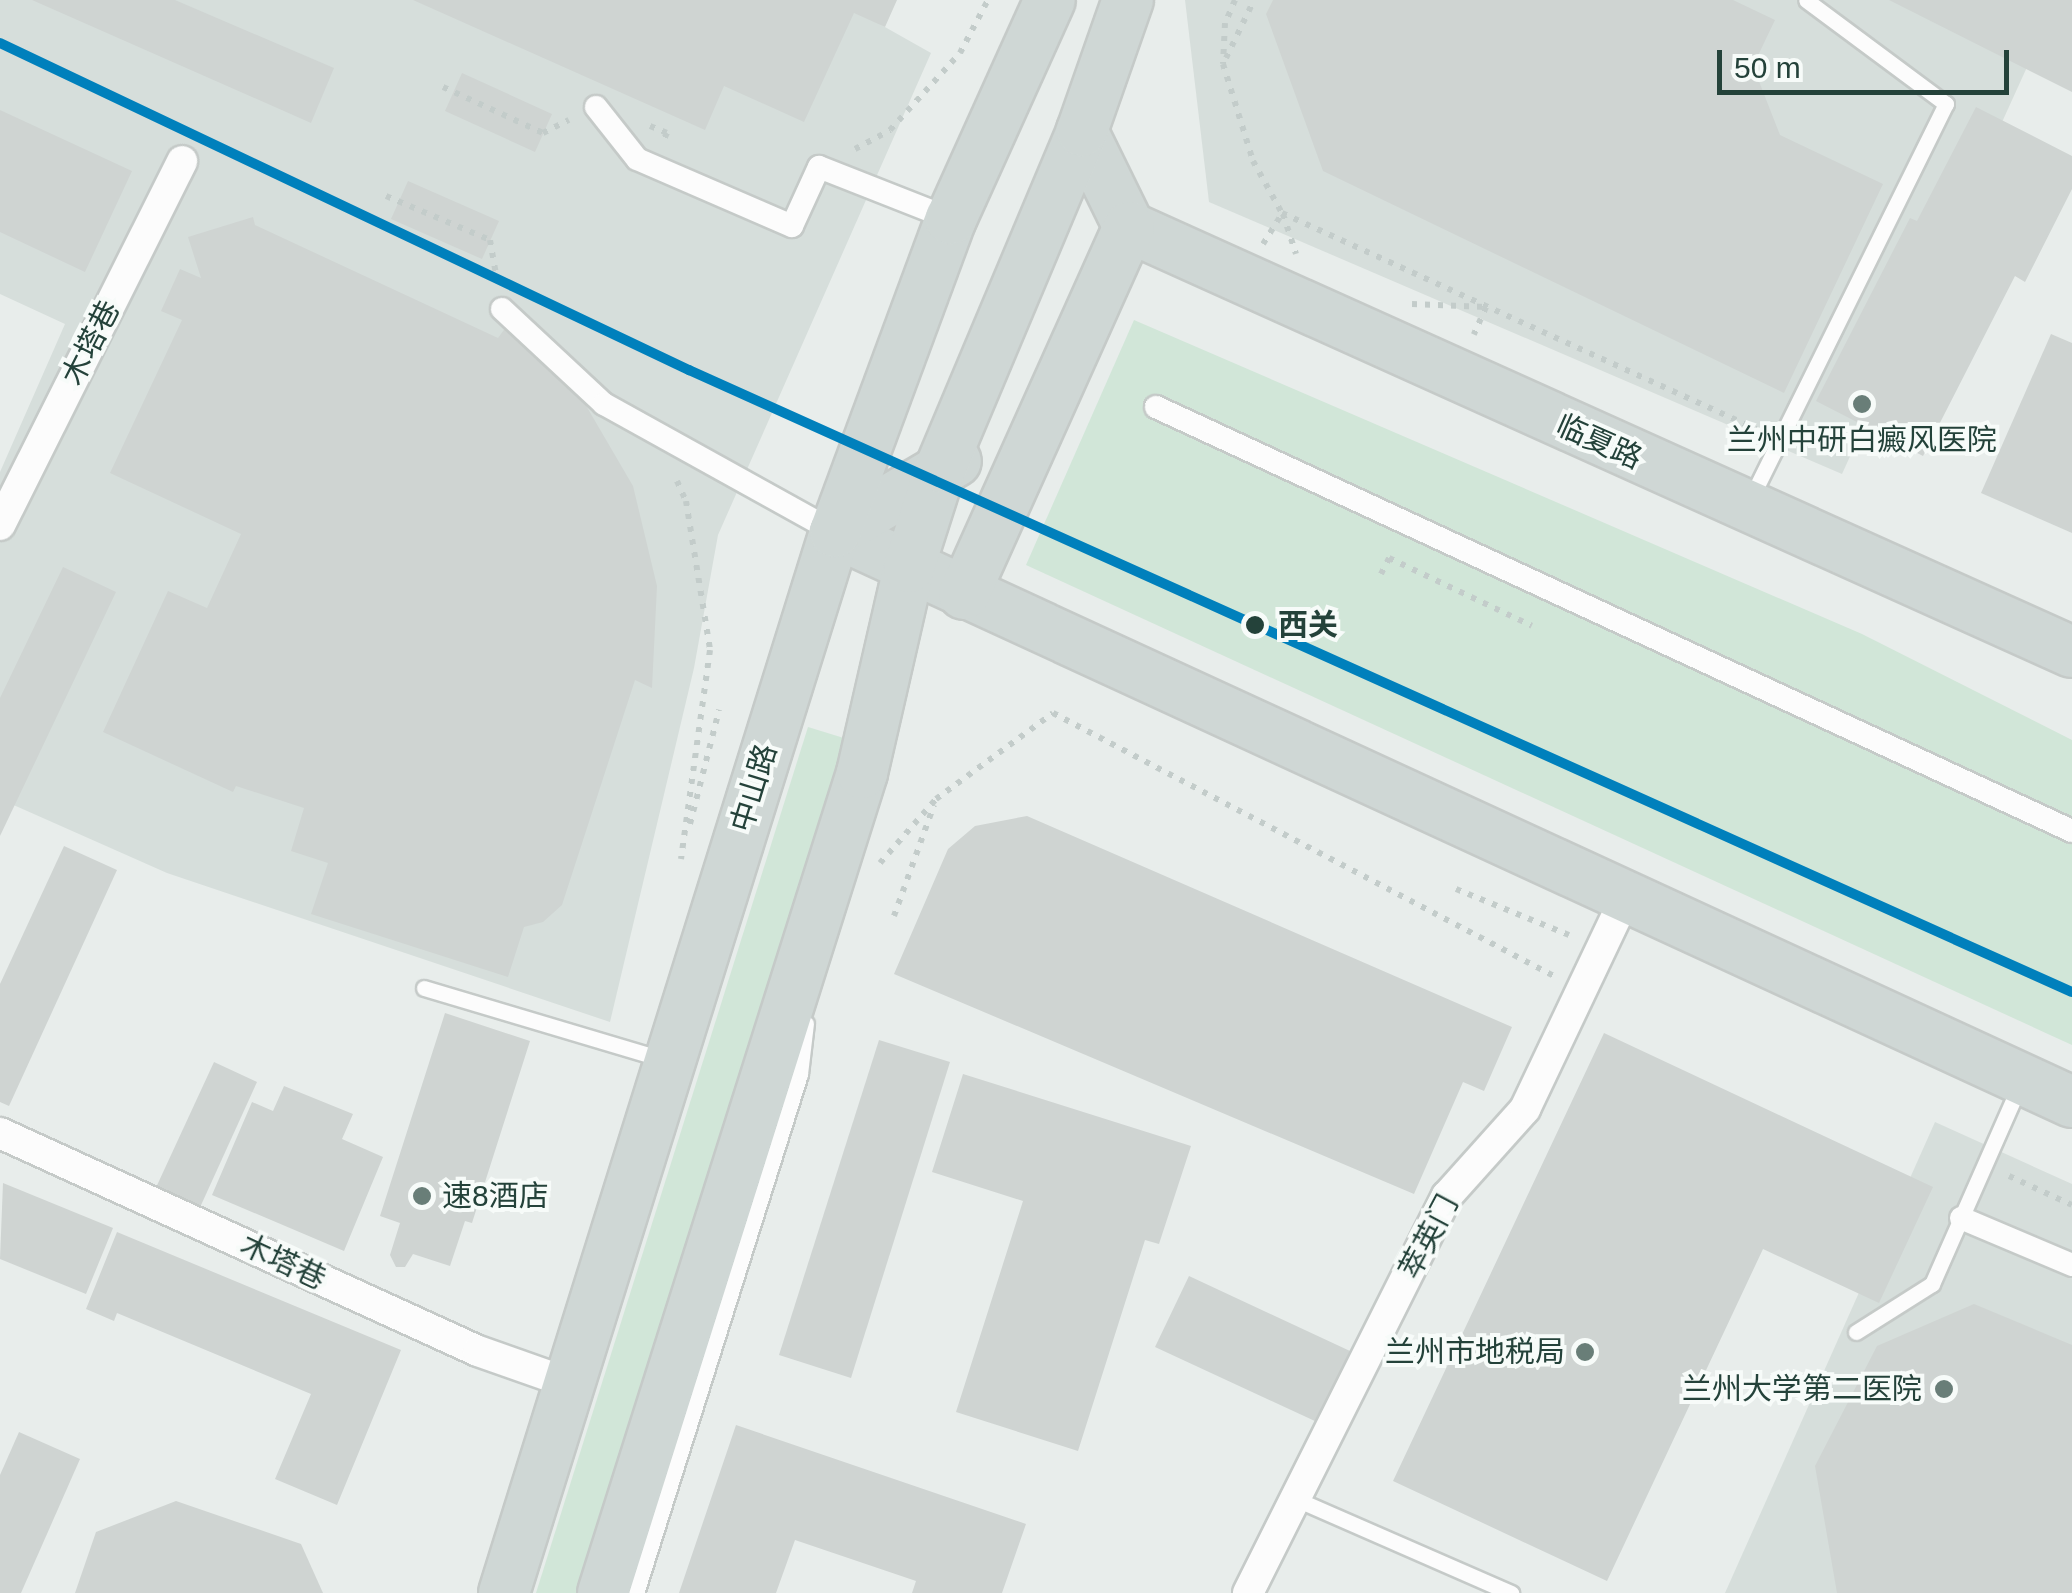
<!DOCTYPE html>
<meta charset="utf-8">
<style>
body{margin:0}
#map{position:relative;width:2072px;height:1593px;overflow:hidden;background:#e8edeb;font-family:Helvetica,"Noto Sans SC",sans-serif}
div>[style]{position:absolute}
.built>*{inset:0;background:#d6dedb}
.green>*{inset:0;background:#d1e6d8}
.building>*{inset:0;background:#cfd4d2}
.path>*{height:6px;margin-top:-3px;transform-origin:0;background:repeating-linear-gradient(90deg,#c3ccca 0 5px,transparent 0 13px)}
.roads{filter:drop-shadow(2px 0 #c5cac8) drop-shadow(-2px 0 #c5cac8) drop-shadow(0 2px #c5cac8) drop-shadow(0 -2px #c5cac8)}
.service>*{height:15px;margin:-7.5px;padding:0 7.5px;transform-origin:7.5px;border-radius:7.5px;background:#fcfcfc}
.pedestrian>*{height:22px;margin:-11px;padding:0 11px;transform-origin:11px;border-radius:11px;background:#fcfcfc}
.minor>*{height:30px;margin:-15px;padding:0 15px;transform-origin:15px;border-radius:15px;background:#fcfcfc}
.primary>*{height:50px;margin:-25px;padding:0 25px;transform-origin:25px;border-radius:25px;background:#cfd7d5}
.metro-1>*{height:10px;margin:-5px;padding:0 5px;transform-origin:5px;border-radius:5px;background:#0080bc}
.dots>*{width:28px;height:28px;translate:-50% -50%;box-sizing:border-box;border:5px solid #f7fbf9;border-radius:50%}
span{translate:-50% -50%;white-space:nowrap;text-align:center;line-height:1.15;-webkit-text-stroke:8px #f7fbf9;paint-order:stroke}
.street-label{font-size:30px;color:#24423a}
.poi-label{font-size:30px;color:#24423a}
.left{translate:0 -50%;text-align:left}
.right{translate:-100% -50%;text-align:right}
.stop-label{font-size:30px;color:#24423a;font-weight:700}
.scale{position:absolute;left:1717px;top:50px;width:292px;height:45px;box-sizing:border-box;border:5px solid #24423a;border-top:0;padding-left:12px;font-size:30px;line-height:35px;white-space:nowrap;color:#24423a;-webkit-text-stroke:8px #f7fbf9;paint-order:stroke}
</style>
<div id="map">
<div class="built">
<div style="clip-path:polygon(0 0,837px 0,931px 53px,718px 535px,694px 668px,610px 1022px,167px 873px,0 799px,0 472px,65px 324px,0 294px)"></div>
<div style="clip-path:polygon(1185px 0,1946px 0,2038px 43px,1842px 474px,1209px 202px)"></div>
<div style="clip-path:polygon(1935px 1122px,2072px 1184px,2072px 1593px,1725px 1593px)"></div>
</div>
<div class="green">
<div style="clip-path:polygon(1134px 320px,1862px 634px,2072px 740px,2072px 1045px,1026px 565px)"></div>
<div style="clip-path:polygon(808px 727px,847px 739px,578px 1593px,536px 1593px)"></div>
</div>
<div class="building">
<div style="clip-path:polygon(32px 0,175px 0,334px 68px,311px 123px)"></div>
<div style="clip-path:polygon(413px 0,897px 0,885px 27px,854px 13px,804px 122px,724px 86px,705px 130px)"></div>
<div style="clip-path:polygon(1273px 0,1733px 0,1775px 20px,1753px 66px,1780px 135px,1883px 184px,1784px 393px,1323px 171px,1266px 14px)"></div>
<div style="clip-path:polygon(1889px 0,2072px 0,2072px 92px)"></div>
<div style="clip-path:polygon(462px 73px,552px 114px,535px 152px,445px 111px)"></div>
<div style="clip-path:polygon(1976px 107px,2072px 156px,2072px 189px,2025px 282px,2015px 276px,1923px 456px,1816px 401px,1910px 218px,1917px 221px)"></div>
<div style="clip-path:polygon(0 110px,132px 171px,85px 272px,0 232px)"></div>
<div style="clip-path:polygon(408px 181px,499px 221px,482px 259px,391px 219px)"></div>
<div style="clip-path:polygon(253px 217px,255px 225px,498px 338px,506px 327px,581px 397px,633px 486px,657px 586px,652px 688px,635px 680px,562px 905px,543px 922px,524px 927px,508px 977px,311px 914px,328px 863px,291px 851px,304px 808px,236px 786px,233px 792px,103px 732px,168px 591px,207px 608px,241px 534px,110px 473px,182px 320px,161px 311px,180px 269px,201px 278px,188px 237px)"></div>
<div style="clip-path:polygon(2051px 334px,2072px 343px,2072px 533px,1981px 493px)"></div>
<div style="clip-path:polygon(63px 567px,116px 592px,0 836px,0 698px)"></div>
<div style="clip-path:polygon(1027px 816px,1512px 1027px,1484px 1091px,1463px 1082px,1414px 1194px,894px 974px,948px 849px,975px 826px)"></div>
<div style="clip-path:polygon(64px 846px,117px 870px,9px 1106px,0 1102px,0 984px)"></div>
<div style="clip-path:polygon(445px 1013px,530px 1041px,472px 1223px,465px 1221px,450px 1266px,413px 1254px,405px 1267px,396px 1267px,390px 1255px,400px 1223px,380px 1216px)"></div>
<div style="clip-path:polygon(1604px 1033px,1933px 1187px,1879px 1303px,1763px 1249px,1607px 1581px,1393px 1481px)"></div>
<div style="clip-path:polygon(879px 1040px,950px 1062px,851px 1378px,779px 1355px)"></div>
<div style="clip-path:polygon(214px 1062px,257px 1082px,197px 1214px,153px 1194px)"></div>
<div style="clip-path:polygon(963px 1074px,1191px 1146px,1159px 1244px,1145px 1240px,1078px 1451px,956px 1412px,1023px 1201px,932px 1172px)"></div>
<div style="clip-path:polygon(284px 1086px,353px 1114px,342px 1139px,383px 1157px,344px 1251px,212px 1195px,252px 1102px,273px 1111px)"></div>
<div style="clip-path:polygon(3px 1183px,113px 1228px,86px 1294px,0 1259px)"></div>
<div style="clip-path:polygon(117px 1232px,401px 1350px,337px 1505px,275px 1479px,311px 1394px,117px 1313px,114px 1321px,86px 1309px)"></div>
<div style="clip-path:polygon(1189px 1276px,1350px 1351px,1317px 1422px,1155px 1347px)"></div>
<div style="clip-path:polygon(1974px 1304px,2072px 1345px,2072px 1593px,1837px 1593px,1815px 1466px,1877px 1346px)"></div>
<div style="clip-path:polygon(736px 1425px,1026px 1524px,1002px 1593px,912px 1593px,916px 1581px,795px 1540px,776px 1593px,679px 1593px)"></div>
<div style="clip-path:polygon(19px 1432px,80px 1459px,21px 1593px,0 1593px,0 1475px)"></div>
<div style="clip-path:polygon(176px 1501px,301px 1544px,323px 1593px,75px 1593px,96px 1532px)"></div>
</div>
<div class="path">
<div style="left:1235px;top:0;width:25px;rotate:113deg"></div>
<div style="left:1225px;top:23px;width:41px;rotate:92.8deg"></div>
<div style="left:1223px;top:64px;width:102px;rotate:72.8deg"></div>
<div style="left:1253px;top:161px;width:60px;rotate:60.9deg"></div>
<div style="left:1282px;top:213px;width:521px;rotate:24.5deg"></div>
<div style="left:1226px;top:58px;width:64px;rotate:-64.2deg"></div>
<div style="left:443px;top:87px;width:110px;rotate:24.7deg"></div>
<div style="left:543px;top:133px;width:29px;rotate:-27deg"></div>
<div style="left:650px;top:126px;width:18px;rotate:22deg"></div>
<div style="left:667px;top:133px;width:9px;rotate:117deg"></div>
<div style="left:855px;top:149px;width:40px;rotate:-28deg"></div>
<div style="left:890px;top:130px;width:104px;rotate:-47.7deg"></div>
<div style="left:960px;top:53px;width:60px;rotate:-62.2deg"></div>
<div style="left:386px;top:196px;width:113px;rotate:22.9deg"></div>
<div style="left:490px;top:240px;width:41px;rotate:80.1deg"></div>
<div style="left:1283px;top:214px;width:42px;rotate:72deg"></div>
<div style="left:1263px;top:244px;width:36px;rotate:-58deg"></div>
<div style="left:1412px;top:304px;width:74px;rotate:2.3deg"></div>
<div style="left:1486px;top:307px;width:30px;rotate:114deg"></div>
<div style="left:677px;top:481px;width:22px;rotate:66deg"></div>
<div style="left:686px;top:501px;width:151px;rotate:80.8deg"></div>
<div style="left:710px;top:650px;width:211px;rotate:97.9deg"></div>
<div style="left:1381px;top:574px;width:18px;rotate:-63deg"></div>
<div style="left:1389px;top:558px;width:158px;rotate:25.4deg"></div>
<div style="left:690px;top:824px;width:118px;rotate:-75.7deg"></div>
<div style="left:880px;top:863px;width:85px;rotate:-48.8deg"></div>
<div style="left:936px;top:799px;width:145px;rotate:-36.3deg"></div>
<div style="left:1053px;top:713px;width:566px;rotate:27.7deg"></div>
<div style="left:1456px;top:889px;width:122px;rotate:22.2deg"></div>
<div style="left:894px;top:916px;width:118px;rotate:-70.2deg"></div>
<div style="left:2009px;top:1176px;width:69px;rotate:24.7deg"></div>
</div>
<div class="roads">
<div class="service">
<div style="left:1750px;top:500px;width:442px;rotate:-63.7deg"></div>
<div style="left:1946px;top:104px;width:174px;rotate:-143.4deg"></div>
<div style="left:424px;top:988px;width:252px;rotate:16.6deg"></div>
<div style="left:1856px;top:1332px;width:90px;rotate:-32.3deg"></div>
<div style="left:1932px;top:1284px;width:215px;rotate:-66.2deg"></div>
<div style="left:1296px;top:1499px;width:235px;rotate:23.6deg"></div>
<div style="left:636px;top:1593px;width:544px;rotate:-72.46deg"></div>
<div style="left:800px;top:1074px;width:51px;rotate:-83.3deg"></div>
</div>
<div class="pedestrian">
<div style="left:596px;top:107px;width:66px;rotate:51.7deg"></div>
<div style="left:637px;top:159px;width:169px;rotate:23.4deg"></div>
<div style="left:792px;top:226px;width:65px;rotate:-65.4deg"></div>
<div style="left:819px;top:167px;width:142px;rotate:21.5deg"></div>
<div style="left:502px;top:309px;width:139px;rotate:43deg"></div>
<div style="left:604px;top:404px;width:264px;rotate:29deg"></div>
<div style="left:1156px;top:407px;width:1009px;rotate:24.84deg"></div>
<div style="left:1961px;top:1218px;width:121px;rotate:22.9deg"></div>
</div>
<div class="minor">
<div style="left:0;top:525px;width:407px;rotate:-63.4deg"></div>
<div style="left:0;top:1133px;width:525px;rotate:24.52deg"></div>
<div style="left:478px;top:1351px;width:96px;rotate:19.4deg"></div>
<div style="left:1248px;top:1593px;width:444px;rotate:-63.4deg"></div>
<div style="left:1447px;top:1196px;width:117px;rotate:-48.1deg"></div>
<div style="left:1525px;top:1109px;width:238px;rotate:-64.6deg"></div>
</div>
<div class="primary">
<div style="left:1082px;top:131px;width:107px;rotate:63.9deg"></div>
<div style="left:1129px;top:227px;width:1034px;rotate:24.26deg"></div>
<div style="left:835px;top:532px;width:1362px;rotate:24.74deg"></div>
<div style="left:835px;top:532px;width:140px;rotate:-30.4deg"></div>
<div style="left:964px;top:594px;width:402px;rotate:-65.8deg"></div>
<div style="left:504px;top:1593px;width:1111px;rotate:-72.67deg"></div>
<div style="left:835px;top:532px;width:334px;rotate:-69.7deg"></div>
<div style="left:951px;top:219px;width:240px;rotate:-65.7deg"></div>
<div style="left:603px;top:1593px;width:860px;rotate:-72.47deg"></div>
<div style="left:862px;top:773px;width:211px;rotate:-77.1deg"></div>
<div style="left:909px;top:567px;width:105px;rotate:-72.3deg"></div>
<div style="left:941px;top:467px;width:364px;rotate:-67.2deg"></div>
<div style="left:1082px;top:131px;width:139px;rotate:-70.7deg"></div>
</div>
</div>
<div class="metro-1">
<div style="left:0;top:43px;width:763px;rotate:25.39deg"></div>
<div style="left:689px;top:370px;width:1516px;rotate:24.22deg"></div>
</div>
<div class="dots">
<div style="left:1862px;top:404px;background:#697e78"></div>
<div style="left:1255px;top:625px;background:#24423a"></div>
<div style="left:422px;top:1196px;background:#697e78"></div>
<div style="left:1585px;top:1352px;background:#697e78"></div>
<div style="left:1944px;top:1389px;background:#697e78"></div>
</div>
<div class="street-label">
<span style="left:91px;top:343px;rotate:-63deg">木塔巷</span>
<span style="left:1599px;top:442px;rotate:24deg">临夏路</span>
<span style="left:754px;top:788px;rotate:-73deg">中山路</span>
<span style="left:1429px;top:1237px;rotate:-62deg">萃英门</span>
<span style="left:283px;top:1262px;rotate:25deg">木塔巷</span>
</div>
<div class="poi-label">
<span style="left:1862px;top:440px">兰州中研白癜风医院</span>
<span class="left" style="left:442px;top:1196px">速8酒店</span>
<span class="right" style="left:1565px;top:1352px">兰州市地税局</span>
<span class="right" style="left:1922px;top:1389px">兰州大学第二医院</span>
</div>
<div class="stop-label">
<span class="left" style="left:1278px;top:625px">西关</span>
</div>
<div class="scale">50 m</div>
</div>
